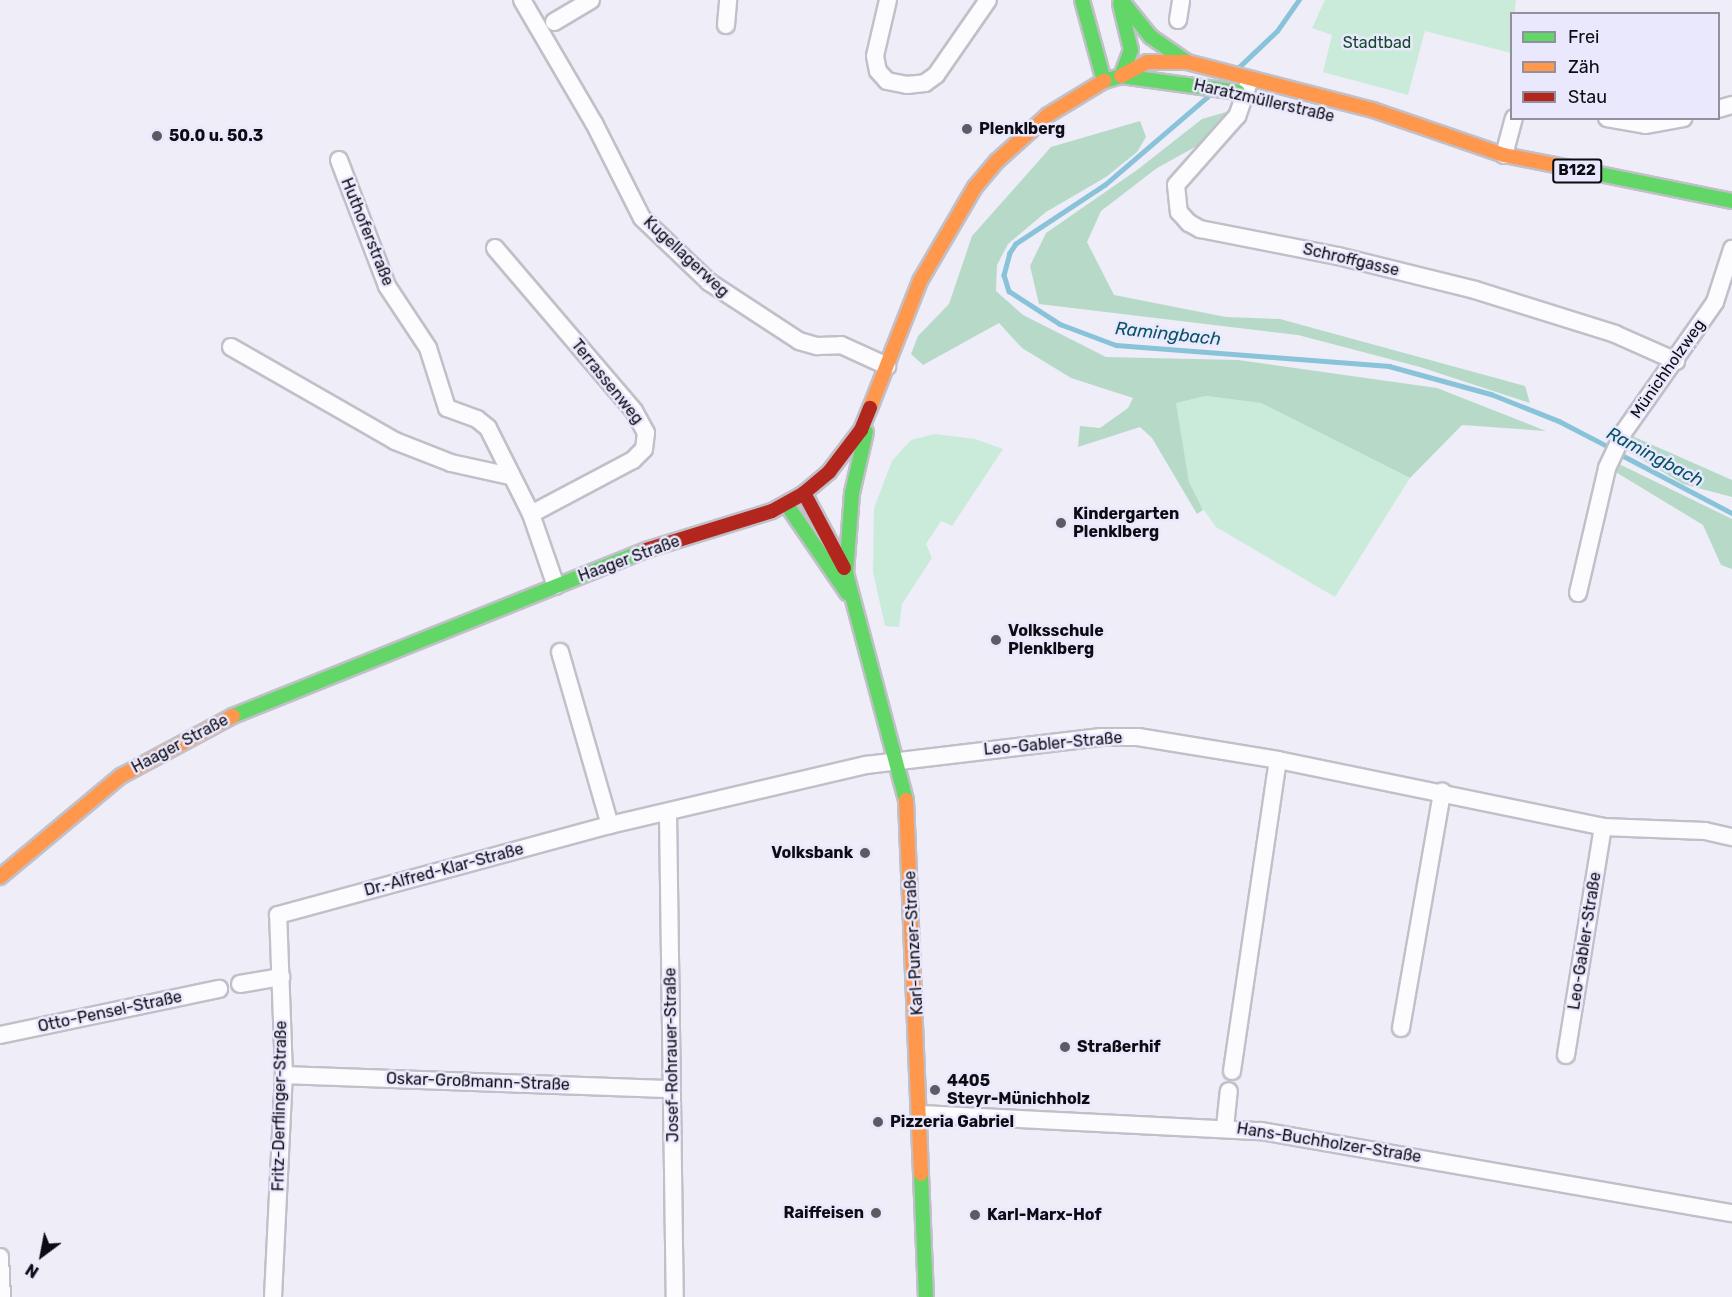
<!DOCTYPE html>
<meta charset="utf-8">
<style>
body{margin:0}
#map{position:relative;width:1732px;height:1297px;overflow:hidden;background:#eeedf8;font-family:Rubik,sans-serif}
div>[style]{position:absolute}
.green>*{inset:0;background:#cbebda}
.forest>*{inset:0;background:#b7dac8}
.stream>*{height:4.5px;margin:-2.25px;padding:0 2.25px;transform-origin:2.25px;border-radius:2.25px;background:#88c3d9}
.roads{filter:drop-shadow(2px 0 #c1c0c9) drop-shadow(-2px 0 #c1c0c9) drop-shadow(0 2px #c1c0c9) drop-shadow(0 -2px #c1c0c9)}
.street>*{height:16px;margin:-8px;padding:0 8px;transform-origin:8px;border-radius:8px;background:#fcfcfe}
.fast>*{height:14px;margin:-7px;padding:0 7px;transform-origin:7px;border-radius:7px;background:#63d668}
.slow>*{height:14px;margin:-7px;padding:0 7px;transform-origin:7px;border-radius:7px;background:#ff974d}
.jam>*{height:14px;margin:-7px;padding:0 7px;transform-origin:7px;border-radius:7px;background:#b3261e}
.dots>*{width:16px;height:16px;translate:-50% -50%;box-sizing:border-box;border:3px solid #eae8fd;border-radius:50%}
span{translate:-50% -50%;white-space:nowrap;text-align:center;line-height:1.15;-webkit-text-stroke:5px #eae8fd;paint-order:stroke}
.shield-label span{padding:2px 4px;background:#eae8fd;border:2px solid;border-radius:4px;-webkit-text-stroke-width:0}
.shield-label{font-size:15px;color:#0d0c13;font-weight:700}
.park-label{font-size:16px;color:#17482c}
.street-label{font-size:16px;color:#0d0c13}
.poi-label{font-size:16px;color:#0d0c13;font-weight:700}
.left{translate:0 -50%;text-align:left}
.right{translate:-100% -50%;text-align:right}
.water-label{font-size:18px;color:#095366;font-style:italic}
.legend{position:absolute;left:1510px;top:12px;width:210px;height:108px;box-sizing:border-box;background:#eae8fd;border:2px solid #92909f;margin:0;padding:8px 10px;list-style:none;font-size:18px;color:#0d0c13}
.legend li{display:flex;align-items:center;gap:12px;height:30px}
.legend b{width:30px;border:2px solid #92909f}
.north{position:absolute;left:12px;top:1225px;width:60px;height:60px;-webkit-text-stroke:4px #eae8fd;paint-order:stroke;rotate:212deg;font-size:16px;font-weight:700;line-height:24px;text-align:center;color:#0d0c13}
.north::after{content:'';display:block;margin:auto;width:21px;height:27px;background:#0d0c13;clip-path:polygon(50% 0,100% 100%,50% 72%,0 100%)}
</style>
<div id="map">
<div class="green">
<div style="clip-path:polygon(1325px 0,1516px 0,1511px 53px,1425px 31px,1408px 95px,1323px 72px,1332px 35px,1312px 28px)"></div>
<div style="clip-path:polygon(1206px 396px,1261px 403px,1410px 478px,1335px 597px,1216px 527px,1198px 502px,1189px 482px,1175px 403px)"></div>
<div style="clip-path:polygon(934px 434px,975px 439px,1003px 449px,952px 526px,941px 521px,926px 544px,932px 558px,902px 604px,899px 627px,885px 626px,873px 572px,874px 508px,892px 461px,911px 440px)"></div>
</div>
<div class="forest">
<div style="clip-path:polygon(1233px 110px,1206px 141px,1157px 168px,1101px 211px,1087px 242px,1114px 295px,1226px 317px,1280px 319px,1525px 386px,1530px 403px,1420px 367px,1298px 335px,1039px 304px,1030px 266px,1046px 233px,1137px 170px,1202px 119px)"></div>
<div style="clip-path:polygon(1140px 121px,1146px 137px,1137px 152px,1106px 177px,1046px 212px,1008px 244px,997px 265px,996px 291px,1023px 315px,1106px 357px,1238px 360px,1437px 388px,1546px 431px,1462px 425px,1410px 478px,1261px 403px,1206px 396px,1176px 403px,1189px 482px,1203px 510px,1197px 514px,1152px 438px,1140px 427px,1078px 447px,1080px 426px,1100px 428px,1128px 408px,1133px 398px,1071px 378px,1022px 348px,999px 323px,923px 365px,911px 354px,918px 336px,949px 304px,972px 236px,1051px 147px)"></div>
<div style="clip-path:polygon(1630px 435px,1732px 480px,1732px 497px,1683px 484px,1623px 448px)"></div>
<div style="clip-path:polygon(1617px 463px,1732px 519px,1732px 569px,1721px 565px,1703px 525px,1614px 471px)"></div>
</div>
<div class="stream">
<div style="left:1239px;top:67px;width:52px;rotate:-43.5deg"></div>
<div style="left:1277px;top:31px;width:38px;rotate:-55deg"></div>
<div style="left:1209px;top:96px;width:137px;rotate:139.4deg"></div>
<div style="left:1105px;top:185px;width:107px;rotate:146.5deg"></div>
<div style="left:1016px;top:244px;width:11px;rotate:124deg"></div>
<div style="left:1010px;top:253px;width:23px;rotate:105deg"></div>
<div style="left:1004px;top:275px;width:17px;rotate:73deg"></div>
<div style="left:1009px;top:291px;width:61px;rotate:32.9deg"></div>
<div style="left:1060px;top:324px;width:60px;rotate:20.6deg"></div>
<div style="left:1116px;top:345px;width:274px;rotate:4.4deg"></div>
<div style="left:1389px;top:366px;width:106px;rotate:15.4deg"></div>
<div style="left:1491px;top:394px;width:73px;rotate:21.7deg"></div>
<div style="left:1559px;top:421px;width:59px;rotate:27.4deg"></div>
<div style="left:1618px;top:453px;width:129px;rotate:27.8deg"></div>
</div>
<div class="roads">
<div class="street">
<div style="left:522px;top:0;width:143px;rotate:59.7deg"></div>
<div style="left:594px;top:123px;width:106px;rotate:63.2deg"></div>
<div style="left:642px;top:218px;width:93px;rotate:43.7deg"></div>
<div style="left:709px;top:282px;width:108px;rotate:33.2deg"></div>
<div style="left:799px;top:341px;width:19px;rotate:16deg"></div>
<div style="left:817px;top:346px;width:24px;rotate:-2deg"></div>
<div style="left:841px;top:345px;width:51px;rotate:24.5deg"></div>
<div style="left:888px;top:0;width:57px;rotate:103.1deg"></div>
<div style="left:875px;top:56px;width:15px;rotate:79deg"></div>
<div style="left:878px;top:71px;width:13px;rotate:48deg"></div>
<div style="left:887px;top:81px;width:20px;rotate:11deg"></div>
<div style="left:907px;top:85px;width:18px;rotate:-6deg"></div>
<div style="left:925px;top:83px;width:14px;rotate:-36deg"></div>
<div style="left:936px;top:75px;width:91px;rotate:-55.3deg"></div>
<div style="left:1178px;top:20px;width:20px;rotate:-81deg"></div>
<div style="left:554px;top:22px;width:43px;rotate:-30.7deg"></div>
<div style="left:726px;top:25px;width:25px;rotate:-85deg"></div>
<div style="left:1249px;top:82px;width:36px;rotate:109deg"></div>
<div style="left:1237px;top:116px;width:92px;rotate:131.5deg"></div>
<div style="left:1176px;top:185px;width:27px;rotate:84deg"></div>
<div style="left:1179px;top:212px;width:15px;rotate:48deg"></div>
<div style="left:1189px;top:223px;width:13px;rotate:29deg"></div>
<div style="left:1200px;top:229px;width:141px;rotate:11.1deg"></div>
<div style="left:1338px;top:256px;width:141px;rotate:13.9deg"></div>
<div style="left:1475px;top:290px;width:147px;rotate:17.4deg"></div>
<div style="left:1615px;top:334px;width:67px;rotate:23.9deg"></div>
<div style="left:1718px;top:109px;width:15px;rotate:-16deg"></div>
<div style="left:1607px;top:118px;width:39px;rotate:10deg"></div>
<div style="left:1645px;top:125px;width:39px;rotate:-10deg"></div>
<div style="left:1504px;top:155px;width:38px;rotate:-75deg"></div>
<div style="left:339px;top:160px;width:135px;rotate:69.1deg"></div>
<div style="left:387px;top:286px;width:74px;rotate:56.5deg"></div>
<div style="left:428px;top:348px;width:63px;rotate:72.4deg"></div>
<div style="left:447px;top:408px;width:32px;rotate:20deg"></div>
<div style="left:477px;top:419px;width:14px;rotate:39deg"></div>
<div style="left:488px;top:428px;width:96px;rotate:63.4deg"></div>
<div style="left:531px;top:514px;width:76px;rotate:70.9deg"></div>
<div style="left:495px;top:248px;width:214px;rotate:49.5deg"></div>
<div style="left:634px;top:411px;width:25px;rotate:61deg"></div>
<div style="left:646px;top:433px;width:16px;rotate:97deg"></div>
<div style="left:644px;top:449px;width:16px;rotate:135deg"></div>
<div style="left:633px;top:460px;width:115px;rotate:152.1deg"></div>
<div style="left:231px;top:347px;width:189px;rotate:29.8deg"></div>
<div style="left:395px;top:441px;width:60px;rotate:21.4deg"></div>
<div style="left:451px;top:463px;width:60px;rotate:12.4deg"></div>
<div style="left:1578px;top:593px;width:128px;rotate:-76.9deg"></div>
<div style="left:1607px;top:468px;width:38px;rotate:-65deg"></div>
<div style="left:1623px;top:433px;width:160px;rotate:-54.9deg"></div>
<div style="left:1715px;top:302px;width:56px;rotate:-72.2deg"></div>
<div style="left:560px;top:652px;width:180px;rotate:73.9deg"></div>
<div style="left:668px;top:813px;width:484px;rotate:89.2deg"></div>
<div style="left:240px;top:984px;width:42px;rotate:-9.7deg"></div>
<div style="left:1401px;top:1028px;width:240px;rotate:-80.1deg"></div>
<div style="left:0;top:1035px;width:224px;rotate:-11.9deg"></div>
<div style="left:1566px;top:1055px;width:231px;rotate:-80.8deg"></div>
<div style="left:1232px;top:1071px;width:314px;rotate:-81.6deg"></div>
<div style="left:284px;top:1075px;width:388px;rotate:2.1deg"></div>
<div style="left:921px;top:1114px;width:340px;rotate:2.9deg"></div>
<div style="left:1261px;top:1131px;width:478px;rotate:9.9deg"></div>
<div style="left:1225px;top:1127px;width:36px;rotate:-84deg"></div>
<div style="left:0;top:1257px;width:40px;rotate:87.1deg"></div>
<div style="left:273px;top:1297px;width:222px;rotate:-87.2deg"></div>
<div style="left:284px;top:1075px;width:160px;rotate:-92.1deg"></div>
<div style="left:278px;top:915px;width:344px;rotate:-15.2deg"></div>
<div style="left:610px;top:825px;width:263px;rotate:-13.2deg"></div>
<div style="left:866px;top:765px;width:237px;rotate:-6.8deg"></div>
<div style="left:1101px;top:737px;width:37px"></div>
<div style="left:1138px;top:737px;width:142px;rotate:9.3deg"></div>
<div style="left:1278px;top:760px;width:332px;rotate:11.6deg"></div>
<div style="left:1603px;top:827px;width:102px;rotate:2.2deg"></div>
<div style="left:1705px;top:831px;width:28px;rotate:13deg"></div>
</div>
<div class="fast">
<div style="left:1082px;top:0;width:84px;rotate:74.8deg"></div>
<div style="left:1104px;top:81px;width:18px;rotate:-16deg"></div>
<div style="left:1121px;top:76px;width:118px;rotate:7.8deg"></div>
<div style="left:1121px;top:0;width:48px;rotate:51deg"></div>
<div style="left:1151px;top:37px;width:44px;rotate:34.8deg"></div>
<div style="left:1120px;top:4px;width:47px;rotate:76.6deg"></div>
<div style="left:1131px;top:50px;width:28px;rotate:111deg"></div>
<div style="left:1570px;top:168px;width:165px;rotate:11.5deg"></div>
<div style="left:866px;top:432px;width:63px;rotate:102.9deg"></div>
<div style="left:852px;top:493px;width:80px;rotate:94.3deg"></div>
<div style="left:846px;top:573px;width:235px;rotate:75.2deg"></div>
<div style="left:787px;top:505px;width:107px;rotate:55.7deg"></div>
<div style="left:233px;top:716px;width:445px;rotate:-21.9deg"></div>
<div style="left:921px;top:1174px;width:123px;rotate:87.7deg"></div>
</div>
<div class="slow">
<div style="left:1121px;top:76px;width:30px;rotate:-28deg"></div>
<div style="left:1147px;top:62px;width:40px"></div>
<div style="left:1187px;top:62px;width:192px;rotate:14.5deg"></div>
<div style="left:1373px;top:110px;width:139px;rotate:19deg"></div>
<div style="left:1504px;top:155px;width:67px;rotate:11.1deg"></div>
<div style="left:870px;top:408px;width:136px;rotate:-68.5deg"></div>
<div style="left:920px;top:281px;width:109px;rotate:-59.7deg"></div>
<div style="left:975px;top:187px;width:34px;rotate:-50deg"></div>
<div style="left:997px;top:161px;width:69px;rotate:-42deg"></div>
<div style="left:1048px;top:115px;width:66px;rotate:-31.3deg"></div>
<div style="left:906px;top:800px;width:374px;rotate:87.7deg"></div>
<div style="left:0;top:877px;width:158px;rotate:-39.9deg"></div>
<div style="left:121px;top:776px;width:127px;rotate:-28.2deg"></div>
</div>
<div class="jam">
<div style="left:804px;top:493px;width:85px;rotate:61.9deg"></div>
<div style="left:646px;top:550px;width:132px;rotate:-17.2deg"></div>
<div style="left:772px;top:511px;width:37px;rotate:-29deg"></div>
<div style="left:804px;top:493px;width:33px;rotate:-40deg"></div>
<div style="left:829px;top:472px;width:53px;rotate:-52.7deg"></div>
<div style="left:861px;top:430px;width:24px;rotate:-68deg"></div>
</div>
</div>
<div class="dots">
<div style="left:967px;top:129px;background:#5c5b63"></div>
<div style="left:157px;top:136px;background:#5c5b63"></div>
<div style="left:1061px;top:523px;background:#5c5b63"></div>
<div style="left:996px;top:640px;background:#5c5b63"></div>
<div style="left:865px;top:853px;background:#5c5b63"></div>
<div style="left:1065px;top:1047px;background:#5c5b63"></div>
<div style="left:935px;top:1090px;background:#5c5b63"></div>
<div style="left:878px;top:1122px;background:#5c5b63"></div>
<div style="left:876px;top:1213px;background:#5c5b63"></div>
<div style="left:975px;top:1215px;background:#5c5b63"></div>
</div>
<div class="shield-label">
<span style="left:1577px;top:171px">B122</span>
</div>
<div class="park-label">
<span style="left:1377px;top:43px">Stadtbad</span>
</div>
<div class="street-label">
<span style="left:1264px;top:101px;rotate:13deg">Haratzmüllerstraße</span>
<span style="left:367px;top:232px;rotate:68deg">Huthoferstraße</span>
<span style="left:686px;top:257px;rotate:43deg">Kugellagerweg</span>
<span style="left:1351px;top:260px;rotate:13deg">Schroffgasse</span>
<span style="left:1668px;top:369px;rotate:-55deg">Münichholzweg</span>
<span style="left:607px;top:382px;rotate:51deg">Terrassenweg</span>
<span style="left:629px;top:559px;rotate:-20deg">Haager Straße</span>
<span style="left:180px;top:744px;rotate:-28deg">Haager Straße</span>
<span style="left:1053px;top:744px;rotate:-5deg">Leo-Gabler-Straße</span>
<span style="left:444px;top:870px;rotate:-15deg">Dr.-Alfred-Klar-Straße</span>
<span style="left:1585px;top:941px;rotate:-81deg">Leo-Gabler-Straße</span>
<span style="left:914px;top:943px;rotate:-93deg">Karl-Punzer-Straße</span>
<span style="left:110px;top:1012px;rotate:-12deg">Otto-Pensel-Straße</span>
<span style="left:672px;top:1055px;rotate:-91deg">Josef-Rohrauer-Straße</span>
<span style="left:478px;top:1082px;rotate:2deg">Oskar-Großmann-Straße</span>
<span style="left:280px;top:1106px;rotate:-89deg">Fritz-Derflinger-Straße</span>
<span style="left:1329px;top:1143px;rotate:9deg">Hans-Buchholzer-Straße</span>
</div>
<div class="poi-label">
<span class="left" style="left:979px;top:129px">Plenklberg</span>
<span class="left" style="left:169px;top:136px">50.0 u. 50.3</span>
<span class="left" style="left:1073px;top:523px">Kindergarten<br>Plenklberg</span>
<span class="left" style="left:1008px;top:640px">Volksschule<br>Plenklberg</span>
<span class="right" style="left:853px;top:853px">Volksbank</span>
<span class="left" style="left:1077px;top:1047px">Straßerhif</span>
<span class="left" style="left:947px;top:1090px">4405<br>Steyr-Münichholz</span>
<span class="left" style="left:890px;top:1122px">Pizzeria Gabriel</span>
<span class="right" style="left:864px;top:1213px">Raiffeisen</span>
<span class="left" style="left:987px;top:1215px">Karl-Marx-Hof</span>
</div>
<div class="water-label">
<span style="left:1168px;top:334px;rotate:6deg">Ramingbach</span>
<span style="left:1655px;top:457px;rotate:28deg">Ramingbach</span>
</div>
<ul class="legend">
<li><b style="height:8px;background:#63d668"></b>Frei</li>
<li><b style="height:8px;background:#ff974d"></b>Zäh</li>
<li><b style="height:8px;background:#b3261e"></b>Stau</li>
</ul>
<div class="north">N</div>
</div>
